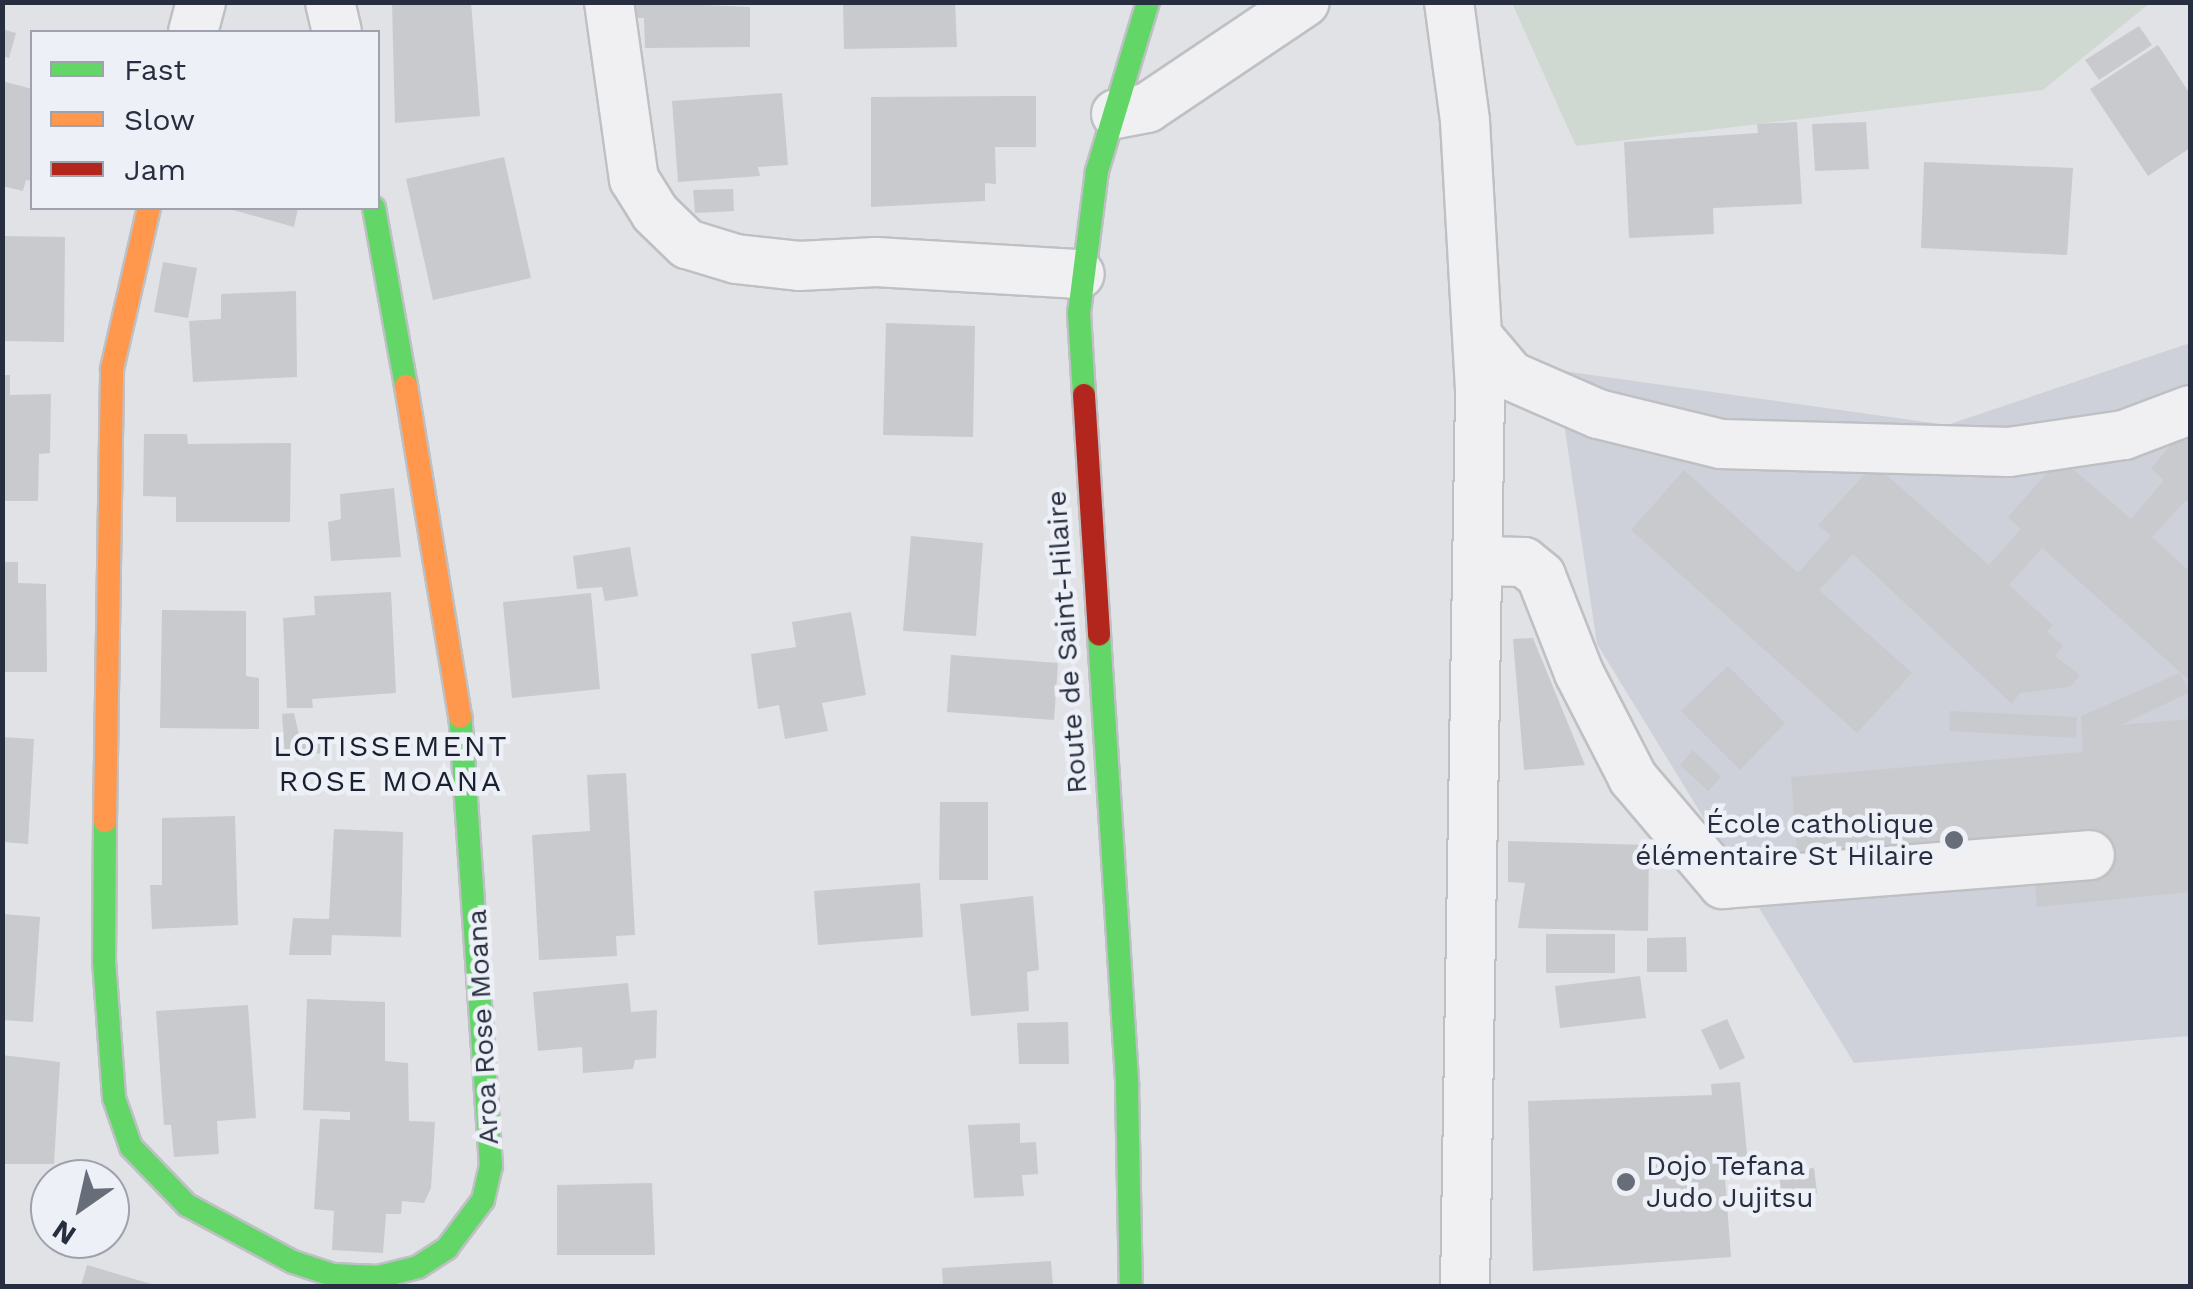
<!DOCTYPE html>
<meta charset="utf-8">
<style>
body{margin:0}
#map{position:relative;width:2193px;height:1289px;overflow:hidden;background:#e0e2e6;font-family:"Work Sans",sans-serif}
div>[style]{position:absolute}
.built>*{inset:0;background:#ced1d9}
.green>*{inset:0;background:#d0d9d1}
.building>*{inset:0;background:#c8cace}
.roads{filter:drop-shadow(2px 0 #bec0c4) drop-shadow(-2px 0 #bec0c4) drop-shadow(0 2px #bec0c4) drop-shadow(0 -2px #bec0c4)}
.street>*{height:48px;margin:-24px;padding:0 24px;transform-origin:24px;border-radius:24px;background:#f0f0f2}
.fast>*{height:22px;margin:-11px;padding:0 11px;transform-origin:11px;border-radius:11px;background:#63d668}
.slow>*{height:22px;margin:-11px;padding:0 11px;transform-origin:11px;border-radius:11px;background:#ff974d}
.jam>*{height:22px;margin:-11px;padding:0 11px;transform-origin:11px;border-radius:11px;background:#b3261e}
.dots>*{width:28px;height:28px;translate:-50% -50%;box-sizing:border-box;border:5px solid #edf0f6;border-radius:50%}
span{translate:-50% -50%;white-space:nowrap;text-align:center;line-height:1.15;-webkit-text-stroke:9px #edf0f6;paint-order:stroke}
.street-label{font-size:28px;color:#272e40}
.poi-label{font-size:28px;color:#272e40}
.right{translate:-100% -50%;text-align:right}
.left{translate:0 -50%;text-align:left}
.neighbourhood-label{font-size:30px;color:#192030;letter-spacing:2.5px}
.frame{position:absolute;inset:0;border:5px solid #272e40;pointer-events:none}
.legend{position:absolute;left:30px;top:30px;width:350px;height:180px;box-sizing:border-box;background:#edf0f6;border:2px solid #9ea2ad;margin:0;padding:12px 18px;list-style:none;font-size:30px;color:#272e40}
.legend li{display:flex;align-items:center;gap:20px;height:50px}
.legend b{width:50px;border:2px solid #9ea2ad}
.north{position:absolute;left:30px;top:1159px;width:100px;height:100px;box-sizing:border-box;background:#edf0f6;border:2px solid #9ea2ad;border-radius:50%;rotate:214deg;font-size:28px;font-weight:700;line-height:40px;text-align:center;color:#272e40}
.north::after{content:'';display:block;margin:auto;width:35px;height:45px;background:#686d7a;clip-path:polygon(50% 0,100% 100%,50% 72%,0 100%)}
</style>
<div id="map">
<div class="built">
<div style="clip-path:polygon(2190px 343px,2190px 1036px,1854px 1063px,1597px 644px,1556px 370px,1947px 425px)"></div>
</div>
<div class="green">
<div style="clip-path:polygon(1512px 3px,2150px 3px,2043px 90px,1576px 146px)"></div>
</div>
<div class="building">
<div style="clip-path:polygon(392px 2px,471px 2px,480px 116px,395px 123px)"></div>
<div style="clip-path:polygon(635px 2px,750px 7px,750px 47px,645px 48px,644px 18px,634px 18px)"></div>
<div style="clip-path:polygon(843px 2px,955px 2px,957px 47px,844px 49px)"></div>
<div style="clip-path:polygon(2139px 26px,2152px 45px,2099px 80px,2085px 60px)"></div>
<div style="clip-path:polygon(2px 29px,16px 33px,9px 58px,2px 56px)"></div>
<div style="clip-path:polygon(2158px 45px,2190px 94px,2190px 148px,2148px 176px,2090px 89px)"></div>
<div style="clip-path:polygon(2px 81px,32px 89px,32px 181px,26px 180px,23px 191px,2px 186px)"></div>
<div style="clip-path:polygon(782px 93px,788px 165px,758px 167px,760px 176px,678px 182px,672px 101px)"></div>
<div style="clip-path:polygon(1036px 96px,1036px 147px,995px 147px,996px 184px,985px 183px,985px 201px,871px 207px,871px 97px)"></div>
<div style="clip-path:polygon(1797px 122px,1802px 204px,1713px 208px,1714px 234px,1629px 238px,1624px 142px,1758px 133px,1757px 124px)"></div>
<div style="clip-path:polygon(1866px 122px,1869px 169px,1815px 171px,1812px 124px)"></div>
<div style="clip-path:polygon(504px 157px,531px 278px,433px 300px,406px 179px)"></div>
<div style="clip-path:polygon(1924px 162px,2073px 168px,2067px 255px,1921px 248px)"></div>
<div style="clip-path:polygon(733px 189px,734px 211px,695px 213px,693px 190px)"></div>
<div style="clip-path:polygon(226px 208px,298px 208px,294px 227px)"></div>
<div style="clip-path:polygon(2px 236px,65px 237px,64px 342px,2px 341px)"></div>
<div style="clip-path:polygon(163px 262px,197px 268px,188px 318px,154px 312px)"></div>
<div style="clip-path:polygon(296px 291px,297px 377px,193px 382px,189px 321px,221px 319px,221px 294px)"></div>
<div style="clip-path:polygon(886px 323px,975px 326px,973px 437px,883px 435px)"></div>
<div style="clip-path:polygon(2px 375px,10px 375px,10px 395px,51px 394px,50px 453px,39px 454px,38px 501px,2px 501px)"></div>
<div style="clip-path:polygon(2190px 423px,2190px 503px,2186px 500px,2152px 537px,2190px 572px,2190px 681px,2042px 548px,2009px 585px,2053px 625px,2047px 632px,2063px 646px,2055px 656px,2080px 675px,2070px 687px,2020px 693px,2012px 704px,1853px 554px,1819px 590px,1912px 673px,1857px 733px,1631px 530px,1684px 470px,1798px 573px,1831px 536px,1818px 525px,1874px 464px,1989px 565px,2021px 529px,2008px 517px,2060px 458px,2131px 519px,2164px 480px,2151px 468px)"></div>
<div style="clip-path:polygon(144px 434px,187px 434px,188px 444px,291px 443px,290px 522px,176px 522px,176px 497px,143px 496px)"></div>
<div style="clip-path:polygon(394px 488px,401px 557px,331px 561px,328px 522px,341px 519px,340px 494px)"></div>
<div style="clip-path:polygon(911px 536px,983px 543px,976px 636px,903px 631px)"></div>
<div style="clip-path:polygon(630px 547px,638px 596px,605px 601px,602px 587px,577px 589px,573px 556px)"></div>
<div style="clip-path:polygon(2px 562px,18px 562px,18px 583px,46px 584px,47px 672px,2px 672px)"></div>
<div style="clip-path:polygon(391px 592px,396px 693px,312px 699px,313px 708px,287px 708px,283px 618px,315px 615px,314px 596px)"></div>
<div style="clip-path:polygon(591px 593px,600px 689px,512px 698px,503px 602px)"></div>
<div style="clip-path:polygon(162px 610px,246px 611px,246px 676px,259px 678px,259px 729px,160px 728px)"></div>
<div style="clip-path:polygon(851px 612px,866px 695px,822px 703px,828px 731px,785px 739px,779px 705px,758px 709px,751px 654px,796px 647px,792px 622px)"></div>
<div style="clip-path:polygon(1533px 638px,1585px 765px,1524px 770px,1513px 639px)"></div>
<div style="clip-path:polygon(951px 655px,1058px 663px,1054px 720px,947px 712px)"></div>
<div style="clip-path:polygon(1728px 666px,1785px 723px,1740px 770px,1681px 711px)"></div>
<div style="clip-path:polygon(2180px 673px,2190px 692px,2121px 725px,2190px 719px,2190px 892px,2037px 907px,2034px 872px,1798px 864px,1791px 777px,2083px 752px,2081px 716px)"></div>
<div style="clip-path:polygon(1950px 711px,2077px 717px,2076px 738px,1949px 731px)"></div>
<div style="clip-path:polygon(294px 713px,300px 739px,326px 738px,327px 753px,285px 755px,282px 714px)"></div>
<div style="clip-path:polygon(2px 737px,34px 739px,28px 844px,2px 842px)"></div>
<div style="clip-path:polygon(1693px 750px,1721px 777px,1708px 791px,1680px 765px)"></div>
<div style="clip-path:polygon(626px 773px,635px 935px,616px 936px,617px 956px,539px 960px,532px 835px,590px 831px,587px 775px)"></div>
<div style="clip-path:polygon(940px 802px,988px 802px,988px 880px,939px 880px)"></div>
<div style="clip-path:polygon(235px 816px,238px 925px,152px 929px,150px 885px,162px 885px,162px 818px)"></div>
<div style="clip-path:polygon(334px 829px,403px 832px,401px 937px,332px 935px,331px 955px,289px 955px,293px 918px,329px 919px)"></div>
<div style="clip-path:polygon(1508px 841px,1649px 845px,1648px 931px,1518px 928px,1525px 883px,1508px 882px)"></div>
<div style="clip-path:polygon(920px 883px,923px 937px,818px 945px,814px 891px)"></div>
<div style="clip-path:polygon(1033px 896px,1039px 970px,1027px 972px,1029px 1011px,971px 1016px,960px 904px)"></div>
<div style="clip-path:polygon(2px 914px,40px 917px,33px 1022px,2px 1020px)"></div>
<div style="clip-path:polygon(1546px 934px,1615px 934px,1615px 973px,1546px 973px)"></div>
<div style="clip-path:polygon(1686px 937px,1687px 972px,1647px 972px,1647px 938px)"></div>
<div style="clip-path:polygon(1640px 976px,1646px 1018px,1560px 1028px,1555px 986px)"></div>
<div style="clip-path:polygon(628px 983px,631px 1012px,657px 1010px,656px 1058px,635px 1060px,633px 1069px,583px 1073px,582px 1047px,538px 1051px,533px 992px)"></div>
<div style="clip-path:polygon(307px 999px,385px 1002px,385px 1061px,408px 1063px,409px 1121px,435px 1122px,431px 1188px,424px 1203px,402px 1201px,401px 1214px,386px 1214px,383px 1253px,332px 1250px,334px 1211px,314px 1209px,320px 1119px,350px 1120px,350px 1112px,303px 1110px)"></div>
<div style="clip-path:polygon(248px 1005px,256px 1118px,217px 1121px,219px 1154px,174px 1157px,171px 1125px,164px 1125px,156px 1011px)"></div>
<div style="clip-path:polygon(1727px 1019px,1745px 1058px,1720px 1070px,1701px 1030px)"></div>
<div style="clip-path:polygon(1068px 1022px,1069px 1064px,1019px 1064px,1017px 1023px)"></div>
<div style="clip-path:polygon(2px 1055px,60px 1062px,54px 1164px,2px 1164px)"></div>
<div style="clip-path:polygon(1740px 1082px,1748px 1163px,1724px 1165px,1731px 1257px,1533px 1271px,1528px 1101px,1712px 1095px,1711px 1084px)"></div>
<div style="clip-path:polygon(1020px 1123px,1020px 1143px,1036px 1142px,1038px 1174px,1022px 1175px,1024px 1196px,974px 1198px,968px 1125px)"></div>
<div style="clip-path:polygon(1814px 1168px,1817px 1193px,1781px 1196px,1779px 1171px)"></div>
<div style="clip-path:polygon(652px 1183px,655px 1255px,557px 1255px,557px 1185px)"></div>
<div style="clip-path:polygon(1051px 1261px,1053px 1286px,943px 1286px,942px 1268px)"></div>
<div style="clip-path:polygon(87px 1265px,158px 1286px,81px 1286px)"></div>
</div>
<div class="roads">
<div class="street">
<div style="left:330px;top:2px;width:31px;rotate:77deg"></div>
<div style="left:609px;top:2px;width:179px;rotate:82deg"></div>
<div style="left:634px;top:179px;width:40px;rotate:58deg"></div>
<div style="left:655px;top:213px;width:45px;rotate:44.1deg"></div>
<div style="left:687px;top:244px;width:51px;rotate:17deg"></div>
<div style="left:736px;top:259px;width:63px;rotate:6.3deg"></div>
<div style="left:799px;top:266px;width:77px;rotate:-3deg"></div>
<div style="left:876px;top:262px;width:204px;rotate:3.4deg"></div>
<div style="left:1449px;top:2px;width:120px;rotate:82.3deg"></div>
<div style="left:1465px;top:121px;width:272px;rotate:86.8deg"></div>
<div style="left:1480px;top:393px;width:893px;rotate:90.96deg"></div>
<div style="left:193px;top:32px;width:31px;rotate:-75deg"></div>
<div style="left:1116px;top:114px;width:32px;rotate:-11deg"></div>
<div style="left:1147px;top:108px;width:190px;rotate:-33.9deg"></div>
<div style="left:1478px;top:337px;width:51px;rotate:49.8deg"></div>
<div style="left:1511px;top:376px;width:95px;rotate:23.6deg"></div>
<div style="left:1598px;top:414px;width:127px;rotate:13.7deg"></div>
<div style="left:1721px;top:444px;width:288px;rotate:1.6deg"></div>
<div style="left:2009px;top:452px;width:116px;rotate:-8.4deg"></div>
<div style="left:2124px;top:435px;width:71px;rotate:-20.7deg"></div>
<div style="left:1480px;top:561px;width:44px;rotate:1.3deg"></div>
<div style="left:1524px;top:562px;width:22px;rotate:39deg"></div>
<div style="left:1541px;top:576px;width:104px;rotate:68.6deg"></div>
<div style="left:1579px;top:673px;width:118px;rotate:62.8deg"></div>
<div style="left:1633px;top:778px;width:139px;rotate:49.7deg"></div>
<div style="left:1723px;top:884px;width:368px;rotate:-4.5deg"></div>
</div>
<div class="fast">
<div style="left:374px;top:208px;width:181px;rotate:79.8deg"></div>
<div style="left:1084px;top:395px;width:82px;rotate:-93.5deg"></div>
<div style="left:1079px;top:313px;width:143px;rotate:-82.8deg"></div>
<div style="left:1097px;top:171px;width:177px;rotate:-73.2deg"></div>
<div style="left:1099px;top:635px;width:452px;rotate:86.4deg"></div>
<div style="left:1127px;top:1086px;width:200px;rotate:88.9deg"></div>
<div style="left:105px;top:821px;width:140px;rotate:90.4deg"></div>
<div style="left:104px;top:961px;width:137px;rotate:85.8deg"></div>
<div style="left:114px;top:1098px;width:52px;rotate:70.9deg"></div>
<div style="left:131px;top:1147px;width:81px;rotate:46deg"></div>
<div style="left:187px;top:1205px;width:120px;rotate:28.3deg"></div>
<div style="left:293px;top:1262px;width:42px;rotate:18deg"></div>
<div style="left:333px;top:1275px;width:45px;rotate:2.5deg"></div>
<div style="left:378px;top:1277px;width:41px;rotate:-14deg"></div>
<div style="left:418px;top:1267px;width:35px;rotate:-33deg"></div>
<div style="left:447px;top:1248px;width:60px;rotate:-53.1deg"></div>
<div style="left:483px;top:1200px;width:35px;rotate:-77deg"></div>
<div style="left:491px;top:1166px;width:450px;rotate:-93.9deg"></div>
</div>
<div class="slow">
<div style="left:406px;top:386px;width:335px;rotate:80.7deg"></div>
<div style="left:105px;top:821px;width:452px;rotate:-89.1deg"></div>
<div style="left:112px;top:369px;width:165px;rotate:-77.1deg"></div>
</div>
<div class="jam">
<div style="left:1084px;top:395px;width:240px;rotate:86.4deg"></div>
</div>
</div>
<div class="dots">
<div style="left:1954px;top:840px;background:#686d7a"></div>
<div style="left:1626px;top:1182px;background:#686d7a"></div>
</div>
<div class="street-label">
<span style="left:1067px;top:642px;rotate:-94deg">Route de Saint-Hilaire</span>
<span style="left:483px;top:1027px;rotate:-93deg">Aroa Rose Moana</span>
</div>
<div class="poi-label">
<span class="right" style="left:1934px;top:840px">École catholique<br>élémentaire St Hilaire</span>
<span class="left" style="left:1646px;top:1182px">Dojo Tefana<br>Judo Jujitsu</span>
</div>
<div class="neighbourhood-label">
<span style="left:391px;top:763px">LOTISSEMENT<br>ROSE MOANA</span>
</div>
<div class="frame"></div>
<ul class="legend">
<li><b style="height:12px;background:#63d668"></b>Fast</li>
<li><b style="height:12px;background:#ff974d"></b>Slow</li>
<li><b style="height:12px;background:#b3261e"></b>Jam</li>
</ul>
<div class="north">N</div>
</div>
